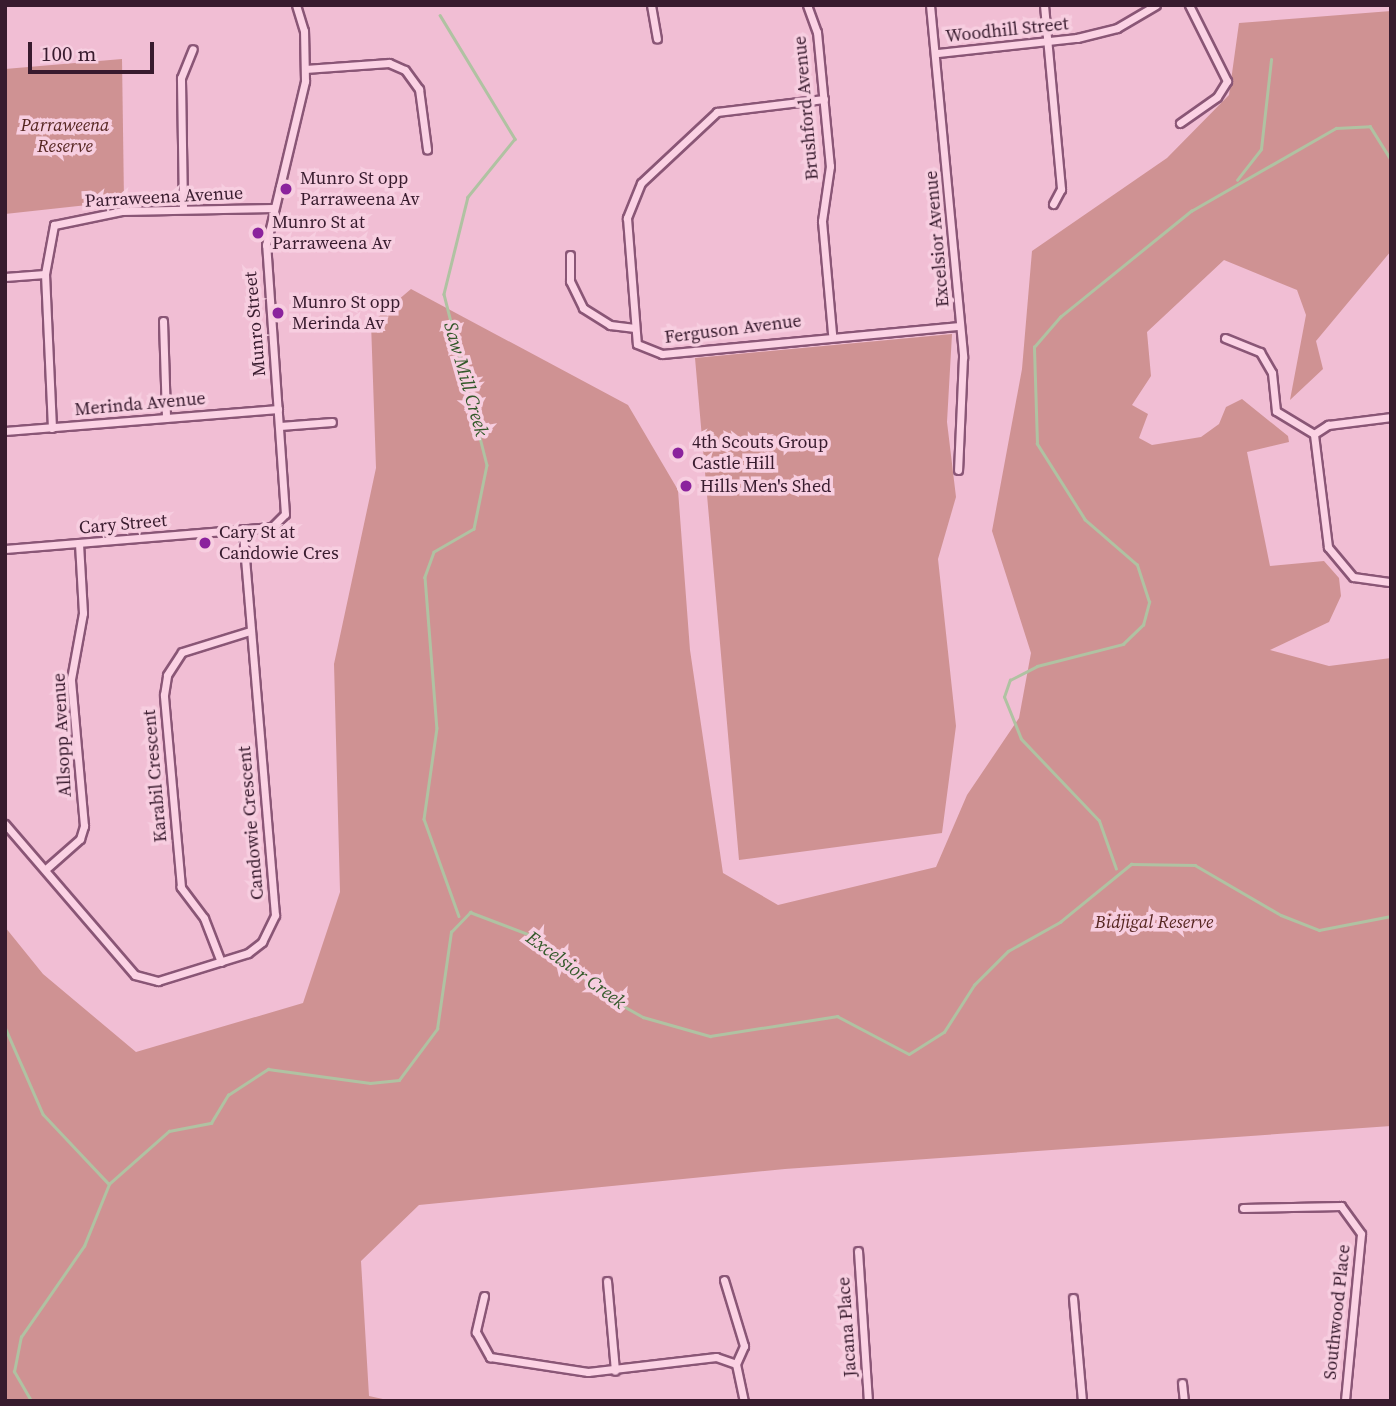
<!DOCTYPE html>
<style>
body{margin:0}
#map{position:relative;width:1396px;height:1406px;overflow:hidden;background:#f1bed4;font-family:"Source Serif 4",serif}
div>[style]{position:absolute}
.green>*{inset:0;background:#cf9293}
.stream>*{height:2.5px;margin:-1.25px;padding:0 1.25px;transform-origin:1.25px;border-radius:1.25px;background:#b0c2a2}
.roads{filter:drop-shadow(2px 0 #8a5676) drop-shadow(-2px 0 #8a5676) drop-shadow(0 2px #8a5676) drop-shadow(0 -2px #8a5676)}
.street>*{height:7px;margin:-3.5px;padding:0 3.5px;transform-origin:3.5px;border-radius:3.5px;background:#fbd2e4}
.dots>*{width:19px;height:19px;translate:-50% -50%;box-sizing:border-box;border:4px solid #f7cee0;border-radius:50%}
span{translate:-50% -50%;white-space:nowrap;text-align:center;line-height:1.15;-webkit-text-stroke:7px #f7cee0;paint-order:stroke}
.street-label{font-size:18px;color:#381b2e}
.park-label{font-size:18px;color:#562621;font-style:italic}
.poi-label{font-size:18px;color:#381b2e}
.left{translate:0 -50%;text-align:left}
.water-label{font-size:19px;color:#33592a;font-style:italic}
.frame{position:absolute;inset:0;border:7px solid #381b2e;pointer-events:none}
.scale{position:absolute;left:28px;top:42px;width:126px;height:32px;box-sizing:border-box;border:4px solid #381b2e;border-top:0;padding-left:9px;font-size:21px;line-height:24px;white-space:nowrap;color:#381b2e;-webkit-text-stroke:5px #f7cee0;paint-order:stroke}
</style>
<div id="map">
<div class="green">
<div style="clip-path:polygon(1391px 11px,1391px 251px,1316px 341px,1323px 369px,1290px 400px,1306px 315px,1297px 290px,1224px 260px,1147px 332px,1151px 376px,1132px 405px,1148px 414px,1139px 438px,1152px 445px,1201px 437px,1219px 424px,1226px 407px,1242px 399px,1288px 436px,1289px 442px,1247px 452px,1270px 566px,1324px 561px,1339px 578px,1341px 596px,1329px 622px,1270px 650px,1329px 666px,1391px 658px,1391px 1126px,785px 1169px,419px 1205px,361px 1261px,369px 1396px,392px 1401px,5px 1401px,5px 927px,43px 974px,136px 1052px,303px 1003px,340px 892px,334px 664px,376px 468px,371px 323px,411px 289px,628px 405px,678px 490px,690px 650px,723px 873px,778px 905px,936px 867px,967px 795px,1019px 718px,1031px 653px,992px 531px,1022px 369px,1032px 251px,1167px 158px,1229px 95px,1239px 23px)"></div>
<div style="clip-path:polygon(122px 59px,124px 201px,5px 214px,5px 69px)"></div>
<div style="clip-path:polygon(952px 334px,947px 422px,956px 497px,938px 559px,956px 726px,942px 833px,739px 860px,695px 358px)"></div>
</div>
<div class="stream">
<div style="left:440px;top:15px;width:145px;rotate:58.8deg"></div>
<div style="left:515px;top:139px;width:75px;rotate:129deg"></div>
<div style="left:468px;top:197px;width:100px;rotate:103.9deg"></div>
<div style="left:444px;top:294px;width:176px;rotate:75.9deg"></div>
<div style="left:487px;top:465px;width:65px;rotate:101.5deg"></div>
<div style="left:474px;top:529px;width:46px;rotate:150.1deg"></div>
<div style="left:434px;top:552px;width:27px;rotate:110deg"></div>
<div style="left:425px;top:577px;width:151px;rotate:85.5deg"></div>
<div style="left:437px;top:728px;width:92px;rotate:98.1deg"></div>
<div style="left:424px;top:819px;width:103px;rotate:70.2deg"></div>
<div style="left:1237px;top:180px;width:39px;rotate:-52deg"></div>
<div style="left:1261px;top:149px;width:90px;rotate:-83.6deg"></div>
<div style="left:1116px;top:869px;width:51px;rotate:-109.5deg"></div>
<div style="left:1099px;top:821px;width:113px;rotate:-133.6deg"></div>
<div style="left:1021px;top:739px;width:45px;rotate:-112deg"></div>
<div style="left:1004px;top:697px;width:18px;rotate:-71deg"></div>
<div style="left:1010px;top:680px;width:30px;rotate:-27deg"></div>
<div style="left:1037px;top:666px;width:89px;rotate:-14.3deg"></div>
<div style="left:1123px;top:644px;width:28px;rotate:-44deg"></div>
<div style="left:1143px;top:625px;width:24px;rotate:-75deg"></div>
<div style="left:1149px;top:602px;width:39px;rotate:-108deg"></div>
<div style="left:1137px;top:565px;width:69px;rotate:-139.1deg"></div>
<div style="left:1085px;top:520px;width:90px;rotate:-122.3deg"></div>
<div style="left:1037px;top:444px;width:97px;rotate:-91.8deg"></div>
<div style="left:1034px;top:347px;width:40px;rotate:-49deg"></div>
<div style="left:1060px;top:317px;width:169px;rotate:-39deg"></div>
<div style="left:1191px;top:211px;width:167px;rotate:-29.8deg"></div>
<div style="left:1336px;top:128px;width:34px;rotate:-3deg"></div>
<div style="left:1370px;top:126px;width:39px;rotate:58deg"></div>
<div style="left:5px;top:1027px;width:95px;rotate:66.4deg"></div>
<div style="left:43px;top:1114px;width:96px;rotate:46.7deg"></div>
<div style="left:31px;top:1401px;width:34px;rotate:-120deg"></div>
<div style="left:14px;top:1372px;width:36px;rotate:-79deg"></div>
<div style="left:21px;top:1337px;width:111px;rotate:-55.3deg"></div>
<div style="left:84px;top:1246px;width:67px;rotate:-68deg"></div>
<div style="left:109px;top:1184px;width:80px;rotate:-41.5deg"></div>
<div style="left:169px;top:1131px;width:43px;rotate:-10.8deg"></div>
<div style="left:211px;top:1123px;width:33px;rotate:-59deg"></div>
<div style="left:228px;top:1095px;width:48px;rotate:-33deg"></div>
<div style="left:268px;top:1069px;width:103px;rotate:7.8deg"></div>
<div style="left:370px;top:1083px;width:29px;rotate:-6deg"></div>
<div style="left:399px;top:1080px;width:64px;rotate:-53.3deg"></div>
<div style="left:437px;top:1029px;width:98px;rotate:-81.8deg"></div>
<div style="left:451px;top:932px;width:28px;rotate:-46deg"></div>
<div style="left:470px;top:912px;width:73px;rotate:20.9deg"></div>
<div style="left:538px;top:938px;width:87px;rotate:40.8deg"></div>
<div style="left:604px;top:995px;width:45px;rotate:29.4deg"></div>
<div style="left:643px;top:1017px;width:70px;rotate:15.8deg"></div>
<div style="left:710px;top:1036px;width:129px;rotate:-8.9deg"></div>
<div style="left:837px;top:1016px;width:81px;rotate:27.8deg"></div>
<div style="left:909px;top:1054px;width:41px;rotate:-32.2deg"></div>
<div style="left:944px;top:1032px;width:56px;rotate:-57.4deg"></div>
<div style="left:974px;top:985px;width:48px;rotate:-45deg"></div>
<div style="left:1008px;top:951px;width:60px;rotate:-29.1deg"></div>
<div style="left:1060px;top:922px;width:92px;rotate:-39.2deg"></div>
<div style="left:1131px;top:864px;width:64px;rotate:0.9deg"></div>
<div style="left:1195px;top:865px;width:99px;rotate:30.2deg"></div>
<div style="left:1281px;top:915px;width:41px;rotate:21.5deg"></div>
<div style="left:1319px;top:930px;width:73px;rotate:-11deg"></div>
</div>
<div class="roads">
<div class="street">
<div style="left:651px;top:5px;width:34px;rotate:80deg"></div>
<div style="left:807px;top:5px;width:29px;rotate:70deg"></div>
<div style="left:817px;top:32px;width:135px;rotate:84.5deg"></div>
<div style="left:830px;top:166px;width:56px;rotate:98.3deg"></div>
<div style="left:822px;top:221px;width:113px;rotate:84.9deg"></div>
<div style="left:930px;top:5px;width:354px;rotate:84.6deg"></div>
<div style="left:963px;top:357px;width:113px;rotate:92.5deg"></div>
<div style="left:1044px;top:5px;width:185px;rotate:84.7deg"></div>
<div style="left:1061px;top:189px;width:17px;rotate:118deg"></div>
<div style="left:938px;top:53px;width:140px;rotate:-6.2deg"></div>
<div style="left:1077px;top:38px;width:41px;rotate:-14deg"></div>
<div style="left:1117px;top:28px;width:45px;rotate:-30.5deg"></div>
<div style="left:305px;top:69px;width:84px;rotate:-4.1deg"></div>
<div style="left:389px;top:63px;width:17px;rotate:24deg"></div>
<div style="left:405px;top:70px;width:24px;rotate:54deg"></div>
<div style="left:419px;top:89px;width:61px;rotate:82.4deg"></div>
<div style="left:824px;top:99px;width:108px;rotate:173.1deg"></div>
<div style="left:717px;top:112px;width:104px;rotate:136.9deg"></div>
<div style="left:641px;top:183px;width:38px;rotate:112deg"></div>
<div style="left:627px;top:218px;width:126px;rotate:85.5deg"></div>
<div style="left:637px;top:344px;width:27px;rotate:22deg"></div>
<div style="left:662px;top:354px;width:299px;rotate:-5.4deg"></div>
<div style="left:1180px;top:123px;width:45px;rotate:-35.1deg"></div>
<div style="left:1217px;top:97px;width:19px;rotate:-58deg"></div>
<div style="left:1227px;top:81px;width:85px;rotate:-116.6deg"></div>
<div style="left:183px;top:208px;width:130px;rotate:-90.9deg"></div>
<div style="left:181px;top:78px;width:31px;rotate:-68deg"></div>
<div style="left:570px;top:255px;width:26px;rotate:90deg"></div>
<div style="left:570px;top:281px;width:30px;rotate:64deg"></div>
<div style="left:583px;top:308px;width:32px;rotate:32deg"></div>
<div style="left:610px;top:325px;width:25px;rotate:7deg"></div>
<div style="left:5px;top:277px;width:40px;rotate:-4.3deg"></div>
<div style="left:163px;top:321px;width:97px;rotate:88.2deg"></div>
<div style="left:1225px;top:338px;width:38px;rotate:22deg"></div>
<div style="left:1260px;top:352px;width:24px;rotate:60deg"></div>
<div style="left:1272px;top:373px;width:38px;rotate:84deg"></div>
<div style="left:1276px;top:411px;width:44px;rotate:31.2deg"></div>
<div style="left:280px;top:426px;width:52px;rotate:-4.4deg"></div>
<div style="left:52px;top:428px;width:154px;rotate:-92.6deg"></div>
<div style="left:45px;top:274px;width:50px;rotate:-79.6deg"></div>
<div style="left:54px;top:225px;width:69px;rotate:-11.6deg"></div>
<div style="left:122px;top:211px;width:151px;rotate:-1.1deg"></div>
<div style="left:5px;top:431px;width:274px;rotate:-4.6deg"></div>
<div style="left:5px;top:549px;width:268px;rotate:-4.7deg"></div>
<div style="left:272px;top:527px;width:18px;rotate:-45deg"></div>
<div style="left:285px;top:514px;width:270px;rotate:-94deg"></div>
<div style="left:266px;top:245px;width:169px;rotate:-76.6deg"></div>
<div style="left:305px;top:81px;width:50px;rotate:-91.1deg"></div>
<div style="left:304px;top:31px;width:27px;rotate:-107deg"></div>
<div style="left:1389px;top:582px;width:36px;rotate:-172deg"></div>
<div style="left:1353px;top:577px;width:39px;rotate:-130deg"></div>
<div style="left:1328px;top:547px;width:114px;rotate:-97.1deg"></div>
<div style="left:1314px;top:434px;width:17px;rotate:-33deg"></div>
<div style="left:1328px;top:425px;width:64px;rotate:-7.2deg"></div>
<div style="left:5px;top:824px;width:199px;rotate:49.3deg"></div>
<div style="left:135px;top:975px;width:24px;rotate:15deg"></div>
<div style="left:158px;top:981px;width:94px;rotate:-17.3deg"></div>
<div style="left:248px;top:953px;width:18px;rotate:-38deg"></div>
<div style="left:262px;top:942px;width:30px;rotate:-64deg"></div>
<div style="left:275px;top:915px;width:386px;rotate:-94.8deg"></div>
<div style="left:47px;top:868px;width:44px;rotate:-41.3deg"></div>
<div style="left:80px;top:839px;width:14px;rotate:-73deg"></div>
<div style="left:84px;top:826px;width:148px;rotate:-95.1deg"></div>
<div style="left:71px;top:679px;width:67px;rotate:-79.7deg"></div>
<div style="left:83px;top:613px;width:70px;rotate:-93.3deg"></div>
<div style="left:221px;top:962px;width:47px;rotate:-111.1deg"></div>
<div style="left:204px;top:918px;width:39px;rotate:-127deg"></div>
<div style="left:181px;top:887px;width:193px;rotate:-95.1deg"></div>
<div style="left:164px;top:695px;width:20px;rotate:-81deg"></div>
<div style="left:167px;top:675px;width:27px;rotate:-57deg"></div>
<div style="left:182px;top:652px;width:71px;rotate:-17.2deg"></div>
<div style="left:1243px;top:1208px;width:98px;rotate:-1.2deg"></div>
<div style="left:1341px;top:1206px;width:34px;rotate:54deg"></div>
<div style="left:1361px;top:1234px;width:168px;rotate:95.5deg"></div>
<div style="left:858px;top:1251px;width:150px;rotate:86.2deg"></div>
<div style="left:724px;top:1280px;width:69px;rotate:73.1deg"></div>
<div style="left:744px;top:1346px;width:20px;rotate:114deg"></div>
<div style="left:607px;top:1281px;width:90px;rotate:84.9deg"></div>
<div style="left:484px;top:1296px;width:37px;rotate:103deg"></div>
<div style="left:476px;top:1332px;width:29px;rotate:61deg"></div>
<div style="left:490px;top:1357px;width:99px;rotate:8.7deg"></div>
<div style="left:588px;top:1372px;width:129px;rotate:-6.7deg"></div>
<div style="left:716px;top:1357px;width:21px;rotate:19deg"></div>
<div style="left:736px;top:1364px;width:38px;rotate:78deg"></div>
<div style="left:1073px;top:1298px;width:103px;rotate:85deg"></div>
<div style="left:1182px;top:1383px;width:18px;rotate:84deg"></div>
</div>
</div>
<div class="dots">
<div style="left:286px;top:189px;background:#8b229d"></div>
<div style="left:258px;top:233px;background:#8b229d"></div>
<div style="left:278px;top:313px;background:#8b229d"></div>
<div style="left:678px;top:453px;background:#8b229d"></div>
<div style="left:686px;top:486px;background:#8b229d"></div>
<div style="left:205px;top:543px;background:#8b229d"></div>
</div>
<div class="street-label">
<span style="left:1007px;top:30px;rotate:-6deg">Woodhill Street</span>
<span style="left:806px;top:108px;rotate:-95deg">Brushford Avenue</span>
<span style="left:164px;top:197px;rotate:-3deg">Parraweena Avenue</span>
<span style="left:937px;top:239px;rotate:-95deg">Excelsior Avenue</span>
<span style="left:255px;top:324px;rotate:-95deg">Munro Street</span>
<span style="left:733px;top:329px;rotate:-7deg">Ferguson Avenue</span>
<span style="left:140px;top:404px;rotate:-5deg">Merinda Avenue</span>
<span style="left:123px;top:524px;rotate:-5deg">Cary Street</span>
<span style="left:62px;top:735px;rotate:-93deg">Allsopp Avenue</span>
<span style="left:155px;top:776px;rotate:-95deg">Karabil Crescent</span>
<span style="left:251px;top:823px;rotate:-95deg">Candowie Crescent</span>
<span style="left:1337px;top:1312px;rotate:-84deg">Southwood Place</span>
<span style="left:847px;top:1327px;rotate:-94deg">Jacana Place</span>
</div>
<div class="park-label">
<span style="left:65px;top:136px">Parraweena<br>Reserve</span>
<span style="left:1154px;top:922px">Bidjigal Reserve</span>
</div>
<div class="poi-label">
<span class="left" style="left:300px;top:189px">Munro St opp<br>Parraweena Av</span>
<span class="left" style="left:272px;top:233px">Munro St at<br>Parraweena Av</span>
<span class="left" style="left:292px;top:313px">Munro St opp<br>Merinda Av</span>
<span class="left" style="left:692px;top:453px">4th Scouts Group<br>Castle Hill</span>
<span class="left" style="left:700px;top:486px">Hills Men's Shed</span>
<span class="left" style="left:219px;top:543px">Cary St at<br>Candowie Cres</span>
</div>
<div class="water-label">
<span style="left:466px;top:379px;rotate:74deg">Saw Mill Creek</span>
<span style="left:576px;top:970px;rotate:36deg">Excelsior Creek</span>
</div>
<div class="frame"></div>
<div class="scale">100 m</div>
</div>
